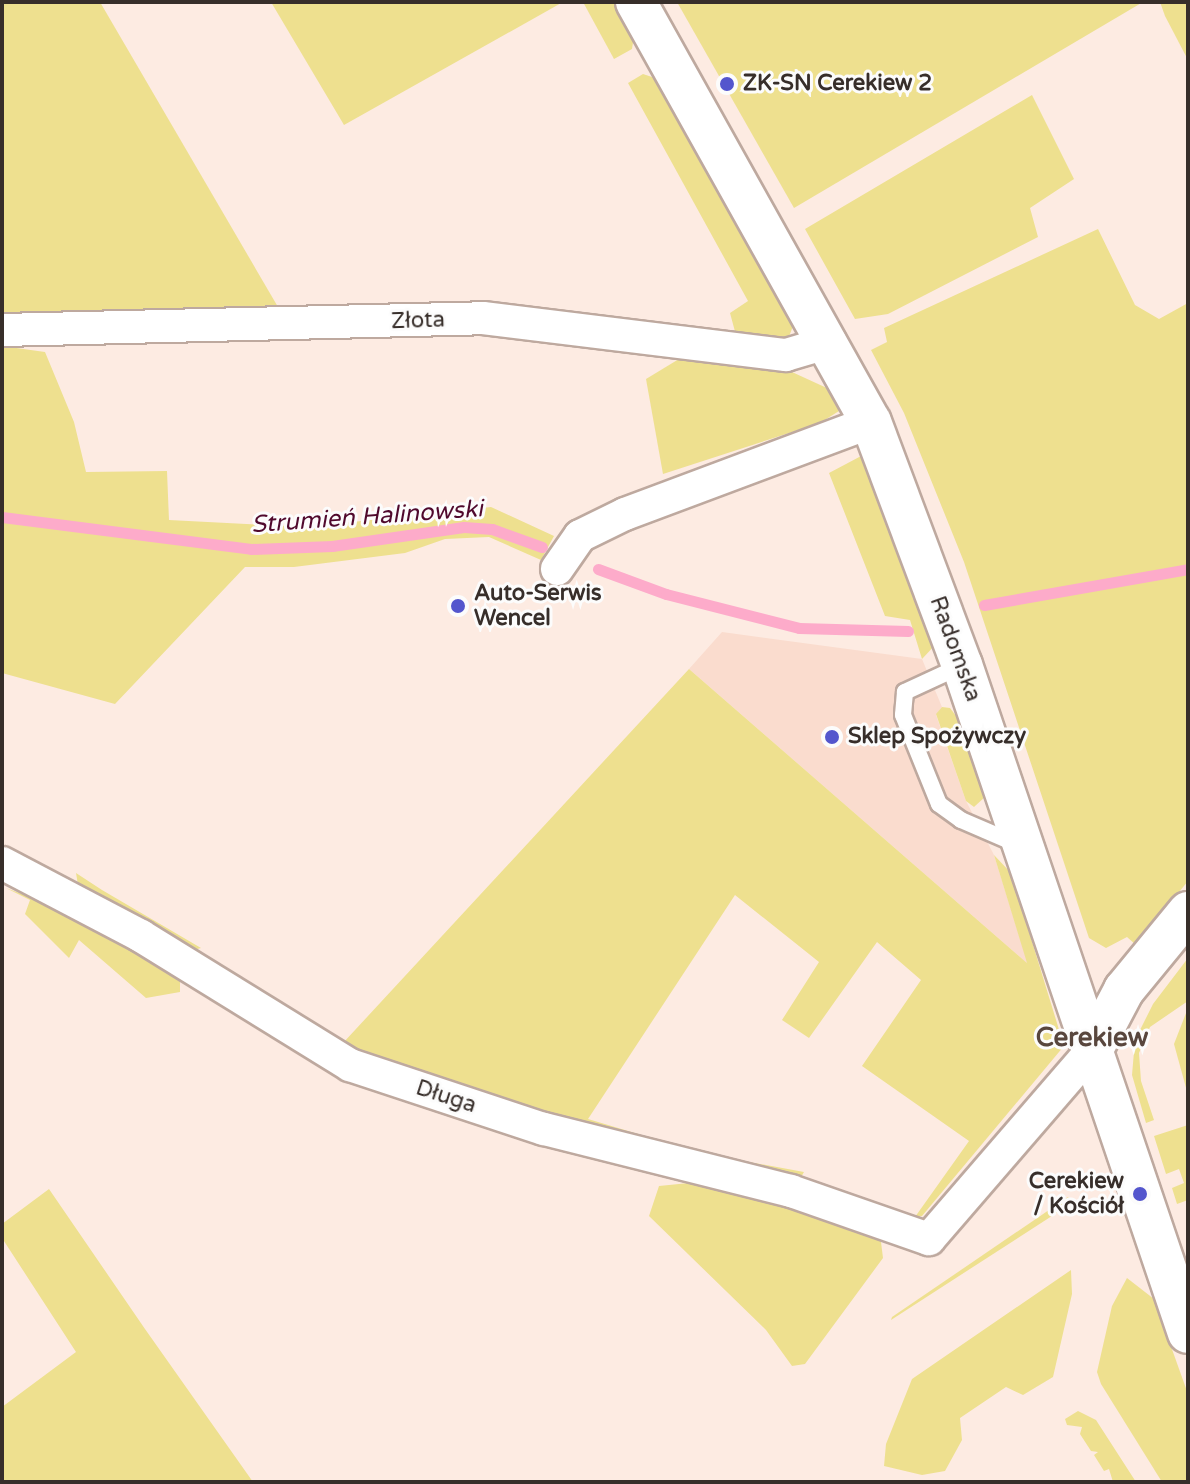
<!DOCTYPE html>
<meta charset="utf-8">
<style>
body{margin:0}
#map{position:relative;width:1190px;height:1484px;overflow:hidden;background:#fdebe2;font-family:"Varela Round",sans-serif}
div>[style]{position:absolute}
.built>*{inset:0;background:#fadcce}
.green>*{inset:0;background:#eee08f}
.stream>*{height:11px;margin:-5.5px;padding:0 5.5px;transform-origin:5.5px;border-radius:5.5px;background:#fdabca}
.roads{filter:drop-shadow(2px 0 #bea99f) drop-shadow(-2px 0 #bea99f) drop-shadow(0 2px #bea99f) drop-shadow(0 -2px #bea99f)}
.service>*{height:16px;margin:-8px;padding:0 8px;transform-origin:8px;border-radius:8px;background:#fff}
.minor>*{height:32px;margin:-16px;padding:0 16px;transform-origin:16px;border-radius:16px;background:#fff}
.tertiary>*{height:40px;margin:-20px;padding:0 20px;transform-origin:20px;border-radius:20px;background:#fff}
.dots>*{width:22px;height:22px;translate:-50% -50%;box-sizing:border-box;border:4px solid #fcfcfc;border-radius:50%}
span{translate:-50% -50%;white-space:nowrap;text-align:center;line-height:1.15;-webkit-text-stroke:6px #fcfcfc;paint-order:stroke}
.poi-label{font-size:22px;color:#372e2a;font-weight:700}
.left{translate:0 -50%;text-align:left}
.right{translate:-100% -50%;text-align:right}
.street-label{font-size:22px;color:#372e2a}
.water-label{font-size:24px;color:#50092d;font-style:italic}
.quarter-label{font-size:26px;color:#58463d;font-weight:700}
.frame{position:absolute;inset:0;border:4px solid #372e2a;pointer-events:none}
</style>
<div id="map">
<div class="built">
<div style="clip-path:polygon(722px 632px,922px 659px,942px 707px,936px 715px,966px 801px,994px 855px,1028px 964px,689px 669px)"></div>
</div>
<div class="green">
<div style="clip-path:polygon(2px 2px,100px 2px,278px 307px,141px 316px,2px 315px)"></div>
<div style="clip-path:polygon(271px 2px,563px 2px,344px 125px)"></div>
<div style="clip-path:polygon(583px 2px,613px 2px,634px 36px,632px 49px,614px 59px)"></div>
<div style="clip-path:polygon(677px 2px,1143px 2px,794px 208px)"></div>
<div style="clip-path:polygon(1160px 2px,1188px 2px,1188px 60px,1165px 16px)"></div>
<div style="clip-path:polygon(643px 74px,658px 79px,795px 321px,788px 339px,737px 339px,730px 313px,748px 301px,628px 83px)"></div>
<div style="clip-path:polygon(1032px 95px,1074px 179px,1030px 208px,1038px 237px,888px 314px,855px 319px,805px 229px)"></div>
<div style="clip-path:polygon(1098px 229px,1135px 305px,1159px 319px,1188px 303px,1188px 881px,1136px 945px,1127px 937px,1106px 948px,1089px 938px,964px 562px,904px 413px,871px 350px,887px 342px,884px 328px)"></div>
<div style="clip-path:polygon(2px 346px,45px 352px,74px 422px,86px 472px,167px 471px,169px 520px,306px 527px,491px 507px,554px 536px,541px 560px,489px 537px,445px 539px,405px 553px,294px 567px,245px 567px,115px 704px,2px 673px)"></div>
<div style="clip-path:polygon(679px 359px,792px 372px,829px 389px,839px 411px,820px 423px,663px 474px,646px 379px)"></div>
<div style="clip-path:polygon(863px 455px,937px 643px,922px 659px,910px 620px,885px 616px,829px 473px)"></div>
<div style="clip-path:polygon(689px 669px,1027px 963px,994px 855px,1011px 873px,1064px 1046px,922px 1216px,915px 1217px,969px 1141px,862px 1066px,921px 980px,877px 942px,809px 1038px,782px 1020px,819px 962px,735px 895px,588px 1119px,705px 1154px,804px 1172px,800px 1179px,436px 1086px,331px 1045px,343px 1043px)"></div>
<div style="clip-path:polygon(942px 707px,950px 708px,963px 725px,986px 796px,974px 807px,966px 801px,936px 714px)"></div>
<div style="clip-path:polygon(76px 873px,102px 890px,201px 948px,187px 952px,78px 885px)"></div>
<div style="clip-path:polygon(6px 888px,88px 919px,180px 973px,180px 992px,146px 998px,79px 940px,69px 958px,25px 914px,30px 900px)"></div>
<div style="clip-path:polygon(1188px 958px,1188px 1001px,1150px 1027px,1139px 1053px,1141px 1081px,1154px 1120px,1146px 1123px,1132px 1075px,1135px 1040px,1153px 1004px)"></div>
<div style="clip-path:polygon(1188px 1008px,1188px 1095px,1174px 1044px)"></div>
<div style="clip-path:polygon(1188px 1125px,1188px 1200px,1177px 1204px,1172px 1188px,1184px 1183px,1179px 1169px,1166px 1174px,1154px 1136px)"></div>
<div style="clip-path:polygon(699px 1182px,874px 1234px,881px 1242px,883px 1258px,805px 1364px,792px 1366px,766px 1330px,649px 1216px,659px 1186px)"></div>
<div style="clip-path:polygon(49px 1189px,145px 1329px,253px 1482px,2px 1482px,2px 1407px,76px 1352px,2px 1238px,2px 1224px)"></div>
<div style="clip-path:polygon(1068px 1197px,1072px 1203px,891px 1320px,892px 1317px)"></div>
<div style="clip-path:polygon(1071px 1270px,1072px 1294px,1053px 1377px,1023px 1395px,1006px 1387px,960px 1418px,962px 1440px,945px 1471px,922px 1475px,884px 1466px,886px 1444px,912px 1379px)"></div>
<div style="clip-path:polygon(1127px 1278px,1154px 1299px,1188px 1394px,1188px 1482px,1162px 1482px,1101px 1384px,1097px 1372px,1112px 1306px)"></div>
<div style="clip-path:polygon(1078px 1411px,1096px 1420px,1136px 1482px,1113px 1482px,1109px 1469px,1104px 1471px,1094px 1455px,1098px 1452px,1091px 1451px,1080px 1434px,1082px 1427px,1067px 1425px,1065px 1419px)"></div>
</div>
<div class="stream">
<div style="left:2px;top:517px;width:251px;rotate:7.3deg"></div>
<div style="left:251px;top:549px;width:81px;rotate:-2.1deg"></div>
<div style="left:332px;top:546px;width:133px;rotate:-8.2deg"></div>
<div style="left:464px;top:527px;width:28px;rotate:4deg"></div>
<div style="left:492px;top:529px;width:53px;rotate:19.8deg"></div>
<div style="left:598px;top:569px;width:72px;rotate:20.2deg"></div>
<div style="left:666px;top:594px;width:137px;rotate:14.3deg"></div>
<div style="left:799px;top:628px;width:109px;rotate:1.6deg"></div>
<div style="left:984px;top:605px;width:207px;rotate:-10deg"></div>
</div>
<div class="roads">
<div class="service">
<div style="left:961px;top:666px;width:62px;rotate:155.1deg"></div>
<div style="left:905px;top:692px;width:23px;rotate:95deg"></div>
<div style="left:903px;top:715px;width:96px;rotate:68deg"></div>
<div style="left:939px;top:804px;width:27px;rotate:36deg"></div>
<div style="left:961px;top:820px;width:63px;rotate:23.3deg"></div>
</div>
<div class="minor">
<div style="left:2px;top:330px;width:481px;rotate:-1.4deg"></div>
<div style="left:483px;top:318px;width:305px;rotate:7deg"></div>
<div style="left:786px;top:355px;width:46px;rotate:-16.5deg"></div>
<div style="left:557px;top:569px;width:40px;rotate:-55.1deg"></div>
<div style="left:580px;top:536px;width:50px;rotate:-26.1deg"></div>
<div style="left:625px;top:514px;width:263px;rotate:-20.5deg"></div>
<div style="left:2px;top:863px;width:157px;rotate:27.7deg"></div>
<div style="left:141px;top:936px;width:246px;rotate:31.7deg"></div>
<div style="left:350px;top:1065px;width:204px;rotate:18.3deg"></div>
<div style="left:544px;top:1129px;width:255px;rotate:14.1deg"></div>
<div style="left:791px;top:1191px;width:146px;rotate:19.2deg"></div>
<div style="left:929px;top:1239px;width:251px;rotate:-49.2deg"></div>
</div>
<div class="tertiary">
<div style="left:636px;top:2px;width:481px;rotate:60.8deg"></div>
<div style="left:871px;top:422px;width:259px;rotate:69.5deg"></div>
<div style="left:962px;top:665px;width:705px;rotate:71.31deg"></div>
<div style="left:1093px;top:1049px;width:67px;rotate:-62.3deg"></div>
<div style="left:1124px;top:990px;width:101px;rotate:-50.6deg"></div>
</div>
</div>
<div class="dots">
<div style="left:727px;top:84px;background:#5456cd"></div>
<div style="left:458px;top:606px;background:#5456cd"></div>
<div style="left:832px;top:737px;background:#5456cd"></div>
<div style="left:1140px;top:1194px;background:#5456cd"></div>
</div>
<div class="poi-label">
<span class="left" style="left:743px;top:84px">ZK-SN Cerekiew 2</span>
<span class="left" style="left:474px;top:606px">Auto-Serwis<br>Wencel</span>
<span class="left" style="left:848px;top:737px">Sklep Spożywczy</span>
<span class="right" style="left:1124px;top:1194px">Cerekiew<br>/ Kościół</span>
</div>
<div class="street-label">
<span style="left:418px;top:321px;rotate:-2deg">Złota</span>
<span style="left:955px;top:649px;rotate:70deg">Radomska</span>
<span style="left:446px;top:1097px;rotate:18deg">Długa</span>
</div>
<div class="water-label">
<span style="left:367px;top:517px;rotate:-4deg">Strumień Halinowski</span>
</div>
<div class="quarter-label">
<span style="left:1092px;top:1038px">Cerekiew</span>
</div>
<div class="frame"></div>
</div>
